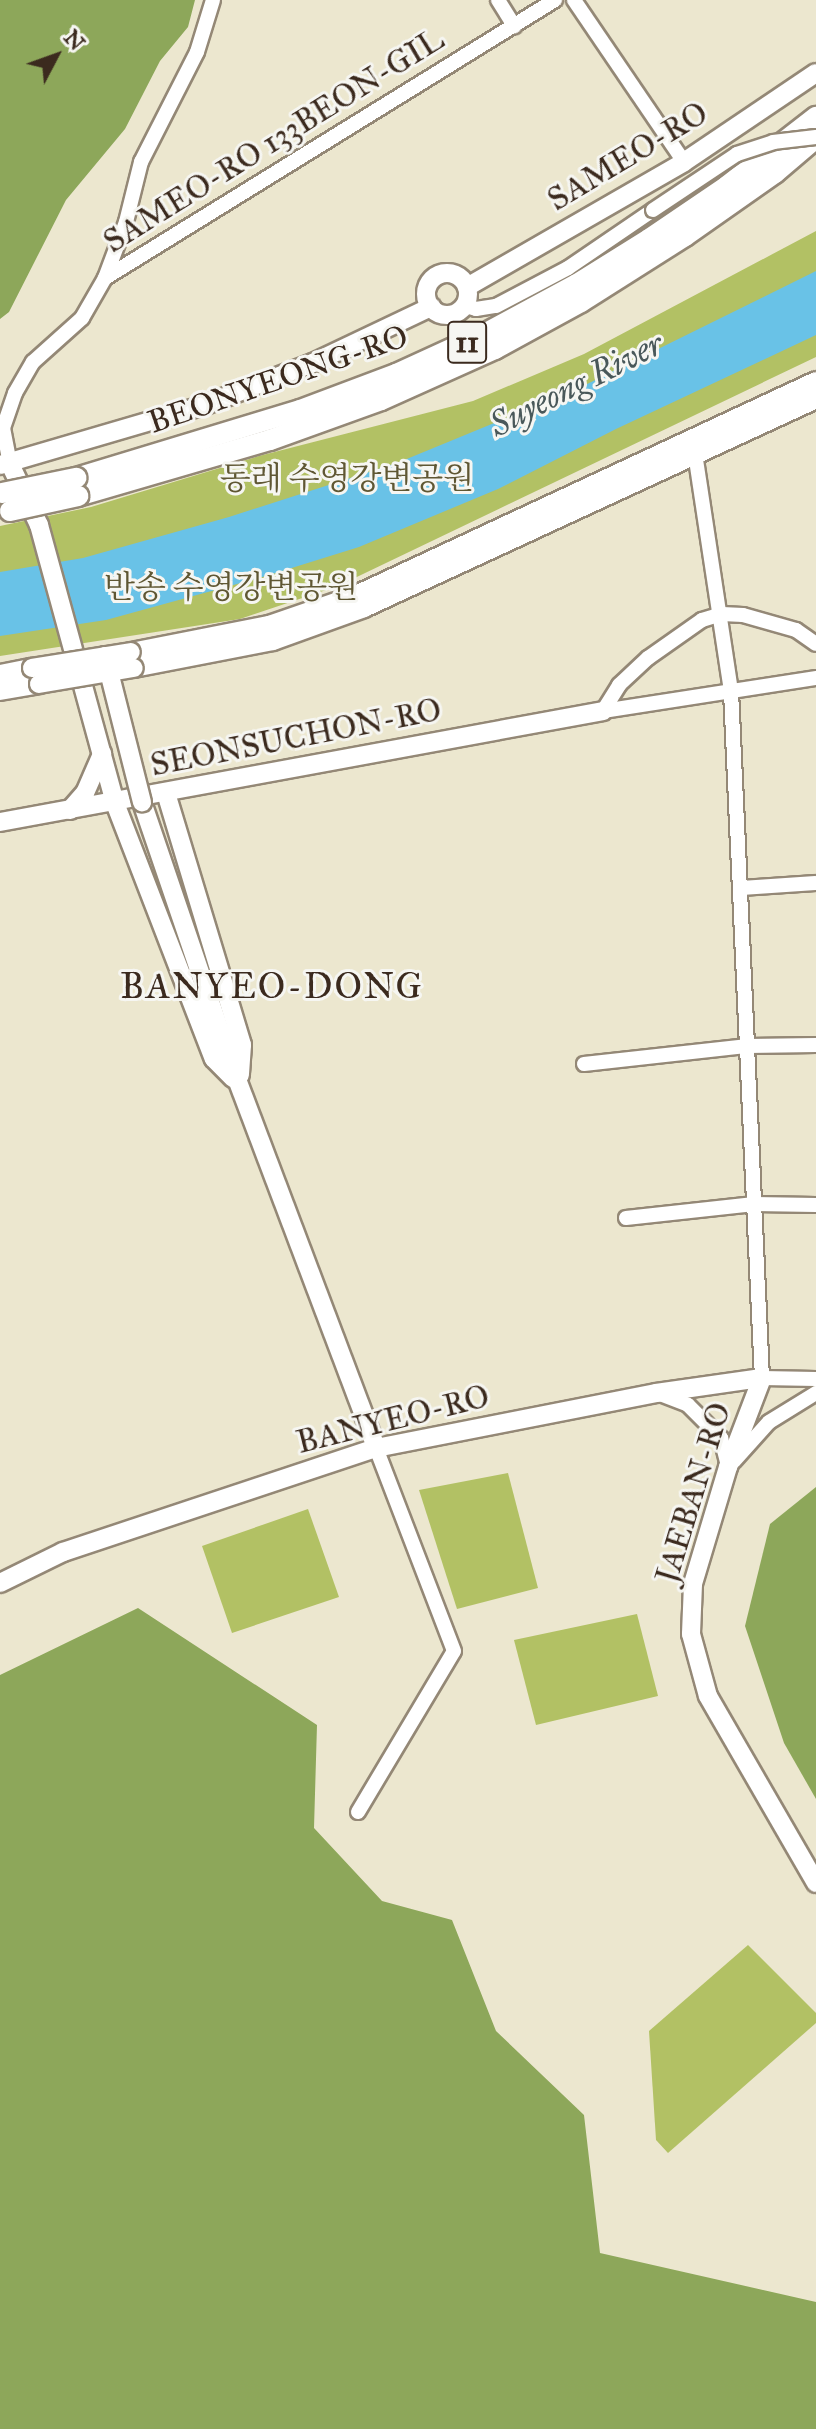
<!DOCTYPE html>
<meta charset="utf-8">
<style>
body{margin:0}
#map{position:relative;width:816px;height:2429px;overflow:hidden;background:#ece7cf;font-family:"IM FELL Great Primer","Noto Serif KR",serif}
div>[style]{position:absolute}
.green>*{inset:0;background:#b2c164}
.forest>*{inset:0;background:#8da75a}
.water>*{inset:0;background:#69c2e7}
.roads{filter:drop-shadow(2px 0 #948876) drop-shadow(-2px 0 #948876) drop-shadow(0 2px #948876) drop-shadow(0 -2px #948876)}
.minor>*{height:14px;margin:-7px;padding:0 7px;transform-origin:7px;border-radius:7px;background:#fff}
.major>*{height:18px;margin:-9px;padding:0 9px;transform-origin:9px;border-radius:9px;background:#fff}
.major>.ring{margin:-9px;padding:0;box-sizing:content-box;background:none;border:18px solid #fff;border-radius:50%}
.highway>*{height:20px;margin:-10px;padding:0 10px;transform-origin:10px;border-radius:10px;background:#fff}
.bridges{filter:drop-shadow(2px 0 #948876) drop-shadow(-2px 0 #948876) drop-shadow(0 2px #948876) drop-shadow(0 -2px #948876)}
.minor-bridge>*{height:14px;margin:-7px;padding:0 7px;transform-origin:7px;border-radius:7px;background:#fff}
.major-bridge>*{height:18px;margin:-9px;padding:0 9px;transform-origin:9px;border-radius:9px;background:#fff}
.highway-bridge>*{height:20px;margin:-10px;padding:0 10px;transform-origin:10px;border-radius:10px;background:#fff}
span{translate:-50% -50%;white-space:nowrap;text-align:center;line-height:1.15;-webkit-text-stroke:6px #f6f6f2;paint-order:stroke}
.shield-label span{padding:2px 6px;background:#f6f6f2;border:2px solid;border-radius:6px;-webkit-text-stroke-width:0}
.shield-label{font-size:30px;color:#3b2a1e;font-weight:700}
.street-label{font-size:32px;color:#3b2a1e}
.park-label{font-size:32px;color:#5f5733}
.water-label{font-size:34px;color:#49585a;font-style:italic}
.quarter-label{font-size:36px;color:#3b2a1e;letter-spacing:2px}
.north{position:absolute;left:16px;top:16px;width:80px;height:80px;-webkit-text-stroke:6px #f6f6f2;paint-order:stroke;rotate:49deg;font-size:22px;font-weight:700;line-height:32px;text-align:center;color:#3b2a1e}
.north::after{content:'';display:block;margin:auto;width:28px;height:36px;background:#3b2a1e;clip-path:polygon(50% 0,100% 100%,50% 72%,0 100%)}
</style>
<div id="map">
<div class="green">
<div style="clip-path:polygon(816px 231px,816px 357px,338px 586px,240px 619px,0 656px,0 526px,91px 507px,259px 456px,473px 401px,584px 354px)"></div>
<div style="clip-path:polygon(508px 1473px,538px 1588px,457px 1609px,419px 1490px)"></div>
<div style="clip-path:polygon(308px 1509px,339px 1597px,232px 1633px,202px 1546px)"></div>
<div style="clip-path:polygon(637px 1614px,658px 1696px,536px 1725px,514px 1640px)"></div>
<div style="clip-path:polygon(748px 1945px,816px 2013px,816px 2023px,668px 2153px,656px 2140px,649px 2031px)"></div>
</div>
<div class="forest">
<div style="clip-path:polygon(0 0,195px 0,188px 27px,160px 61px,125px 129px,66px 200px,9px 312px,0 319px)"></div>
<div style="clip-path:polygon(816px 1487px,816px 1799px,784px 1743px,745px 1626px,770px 1524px)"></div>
<div style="clip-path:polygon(138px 1608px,317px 1725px,314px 1828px,382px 1901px,452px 1920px,496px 2031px,584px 2115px,600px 2253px,816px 2302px,816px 2429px,0 2429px,0 1675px)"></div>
</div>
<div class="water">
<div style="clip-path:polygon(816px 271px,816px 335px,616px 429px,498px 489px,359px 547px,266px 576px,106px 620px,0 636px,0 572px,83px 558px,229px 517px,397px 463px,577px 389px)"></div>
</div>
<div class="roads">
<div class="minor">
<div style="left:498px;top:0;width:31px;rotate:58deg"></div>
<div style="left:574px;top:0;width:196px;rotate:55.8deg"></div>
<div style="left:105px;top:278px;width:529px;rotate:-31.71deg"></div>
<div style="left:465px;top:306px;width:11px;rotate:15deg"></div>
<div style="left:476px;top:309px;width:20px;rotate:-9deg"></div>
<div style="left:496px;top:306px;width:81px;rotate:-27.8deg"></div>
<div style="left:568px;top:268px;width:103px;rotate:-34.3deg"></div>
<div style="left:695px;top:453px;width:241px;rotate:81.4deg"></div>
<div style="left:731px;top:691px;width:688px;rotate:87.42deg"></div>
<div style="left:762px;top:1378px;width:54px;rotate:1.1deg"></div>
<div style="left:10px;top:464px;width:37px;rotate:-101deg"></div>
<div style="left:3px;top:428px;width:37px;rotate:-71deg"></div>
<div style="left:15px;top:393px;width:36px;rotate:-60deg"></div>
<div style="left:33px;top:362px;width:66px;rotate:-41.9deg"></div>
<div style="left:82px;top:318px;width:46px;rotate:-60.1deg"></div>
<div style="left:105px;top:278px;width:60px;rotate:-69.4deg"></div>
<div style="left:126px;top:222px;width:62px;rotate:-76deg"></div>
<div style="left:141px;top:162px;width:123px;rotate:-63deg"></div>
<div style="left:197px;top:52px;width:54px;rotate:-72.9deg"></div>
<div style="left:603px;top:711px;width:31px;rotate:-58deg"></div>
<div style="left:619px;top:685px;width:40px;rotate:-43deg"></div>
<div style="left:648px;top:658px;width:66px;rotate:-35.1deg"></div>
<div style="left:702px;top:620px;width:21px;rotate:-17deg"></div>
<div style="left:722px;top:614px;width:21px;rotate:3deg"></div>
<div style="left:743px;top:615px;width:55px;rotate:15.8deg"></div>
<div style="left:796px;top:630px;width:24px;rotate:35deg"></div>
<div style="left:603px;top:711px;width:216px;rotate:-8.8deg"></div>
<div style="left:741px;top:888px;width:75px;rotate:-3.8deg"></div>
<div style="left:584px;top:1064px;width:165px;rotate:-6.3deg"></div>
<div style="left:748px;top:1046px;width:68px;rotate:-0.8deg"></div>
<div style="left:626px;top:1218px;width:129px;rotate:-6.2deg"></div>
<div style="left:754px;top:1204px;width:62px;rotate:0.9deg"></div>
<div style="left:660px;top:1394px;width:30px;rotate:21deg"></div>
<div style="left:688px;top:1405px;width:47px;rotate:45deg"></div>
<div style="left:721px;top:1438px;width:30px;rotate:76deg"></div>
<div style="left:734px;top:1461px;width:52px;rotate:-48.1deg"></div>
<div style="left:769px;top:1422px;width:55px;rotate:-31.7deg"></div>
<div style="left:358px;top:1812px;width:187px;rotate:-59.2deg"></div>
<div style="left:454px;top:1651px;width:217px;rotate:-111deg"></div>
</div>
<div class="major">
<div class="ring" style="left:426px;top:273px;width:24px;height:24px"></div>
<div style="left:467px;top:287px;width:250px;rotate:-29.9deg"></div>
<div style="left:684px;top:162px;width:159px;rotate:-34deg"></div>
<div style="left:10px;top:464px;width:68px;rotate:64.6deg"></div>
<div style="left:39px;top:525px;width:288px;rotate:74.7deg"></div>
<div style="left:115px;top:803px;width:274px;rotate:68.9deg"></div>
<div style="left:214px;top:1059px;width:27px;rotate:45deg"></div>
<div style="left:0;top:465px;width:214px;rotate:-16.3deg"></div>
<div style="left:205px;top:405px;width:116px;rotate:-21.3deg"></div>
<div style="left:313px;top:363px;width:131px;rotate:-25.4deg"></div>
<div style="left:131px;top:652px;width:141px;rotate:-11.1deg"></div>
<div style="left:269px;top:625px;width:92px;rotate:-19deg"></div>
<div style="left:356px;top:595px;width:507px;rotate:-24.95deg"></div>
<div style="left:134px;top:668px;width:142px;rotate:-11deg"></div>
<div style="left:273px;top:641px;width:97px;rotate:-19.9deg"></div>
<div style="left:364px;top:608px;width:498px;rotate:-24.8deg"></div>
<div style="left:0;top:674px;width:33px;rotate:-11deg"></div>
<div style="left:0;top:691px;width:40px;rotate:-10deg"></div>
<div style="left:166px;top:793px;width:263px;rotate:73.2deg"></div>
<div style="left:242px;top:1045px;width:30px;rotate:94deg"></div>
<div style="left:142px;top:802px;width:279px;rotate:71.2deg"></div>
<div style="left:232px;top:1066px;width:408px;rotate:69.3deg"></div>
<div style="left:70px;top:810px;width:23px;rotate:-49deg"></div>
<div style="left:85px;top:793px;width:43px;rotate:-66.4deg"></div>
<div style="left:0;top:822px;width:613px;rotate:-10.43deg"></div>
<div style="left:0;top:1583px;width:70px;rotate:-26.2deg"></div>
<div style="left:63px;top:1552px;width:330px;rotate:-18.4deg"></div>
<div style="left:376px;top:1448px;width:285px;rotate:-11.1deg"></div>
<div style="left:656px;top:1393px;width:107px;rotate:-8.1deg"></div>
<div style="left:762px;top:1378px;width:95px;rotate:110.9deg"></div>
<div style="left:728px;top:1467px;width:122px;rotate:106.7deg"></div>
<div style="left:693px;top:1584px;width:50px;rotate:92.3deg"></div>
<div style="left:691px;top:1634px;width:64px;rotate:74.7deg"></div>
<div style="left:708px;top:1696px;width:216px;rotate:60deg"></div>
</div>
<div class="highway">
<div style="left:76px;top:478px;width:234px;rotate:-16.9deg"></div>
<div style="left:300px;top:410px;width:103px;rotate:-20.6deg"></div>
<div style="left:396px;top:374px;width:99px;rotate:-24.5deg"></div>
<div style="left:486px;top:333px;width:103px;rotate:-28.3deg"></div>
<div style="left:577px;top:284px;width:85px;rotate:-32deg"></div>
<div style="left:649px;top:239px;width:94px;rotate:-34.2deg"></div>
<div style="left:727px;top:186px;width:113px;rotate:-37.8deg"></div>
<div style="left:78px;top:496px;width:200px;rotate:-16.3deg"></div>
<div style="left:270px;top:440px;width:118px;rotate:-19.8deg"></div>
<div style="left:381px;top:400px;width:125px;rotate:-24.1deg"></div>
<div style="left:495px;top:349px;width:98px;rotate:-28.7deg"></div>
<div style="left:581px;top:302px;width:123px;rotate:-32.4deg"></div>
<div style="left:685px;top:236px;width:110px;rotate:-35deg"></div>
<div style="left:775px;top:173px;width:54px;rotate:-40.5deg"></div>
</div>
</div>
<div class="bridges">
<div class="minor-bridge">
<div style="left:653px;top:210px;width:101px;rotate:-33.7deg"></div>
<div style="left:737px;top:154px;width:38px;rotate:-18deg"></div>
<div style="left:773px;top:142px;width:43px;rotate:-6.6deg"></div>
</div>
<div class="major-bridge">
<div style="left:105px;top:656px;width:151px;rotate:75.8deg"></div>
<div style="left:32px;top:668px;width:100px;rotate:-9.2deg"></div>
<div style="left:39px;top:684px;width:96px;rotate:-9.6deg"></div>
</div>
<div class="highway-bridge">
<div style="left:2px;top:493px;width:76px;rotate:-11.5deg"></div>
<div style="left:10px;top:511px;width:70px;rotate:-12.4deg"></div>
</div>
</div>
<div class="shield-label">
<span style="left:467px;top:342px">11</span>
</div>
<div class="street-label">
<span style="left:274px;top:141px;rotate:-32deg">SAMEO-RO 133BEON-GIL</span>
<span style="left:628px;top:157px;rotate:-31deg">SAMEO-RO</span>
<span style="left:278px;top:380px;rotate:-19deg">BEONYEONG-RO</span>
<span style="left:296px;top:738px;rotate:-11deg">SEONSUCHON-RO</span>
<span style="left:393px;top:1420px;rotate:-14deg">BANYEO-RO</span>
<span style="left:694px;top:1493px;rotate:-73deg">JAEBAN-RO</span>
</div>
<div class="park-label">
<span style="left:347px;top:479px">동래 수영강변공원</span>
<span style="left:231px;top:588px">반송 수영강변공원</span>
</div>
<div class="water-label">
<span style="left:576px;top:384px;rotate:-27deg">Suyeong River</span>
</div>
<div class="quarter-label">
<span style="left:272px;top:987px">BANYEO-DONG</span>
</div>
<div class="north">N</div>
</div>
